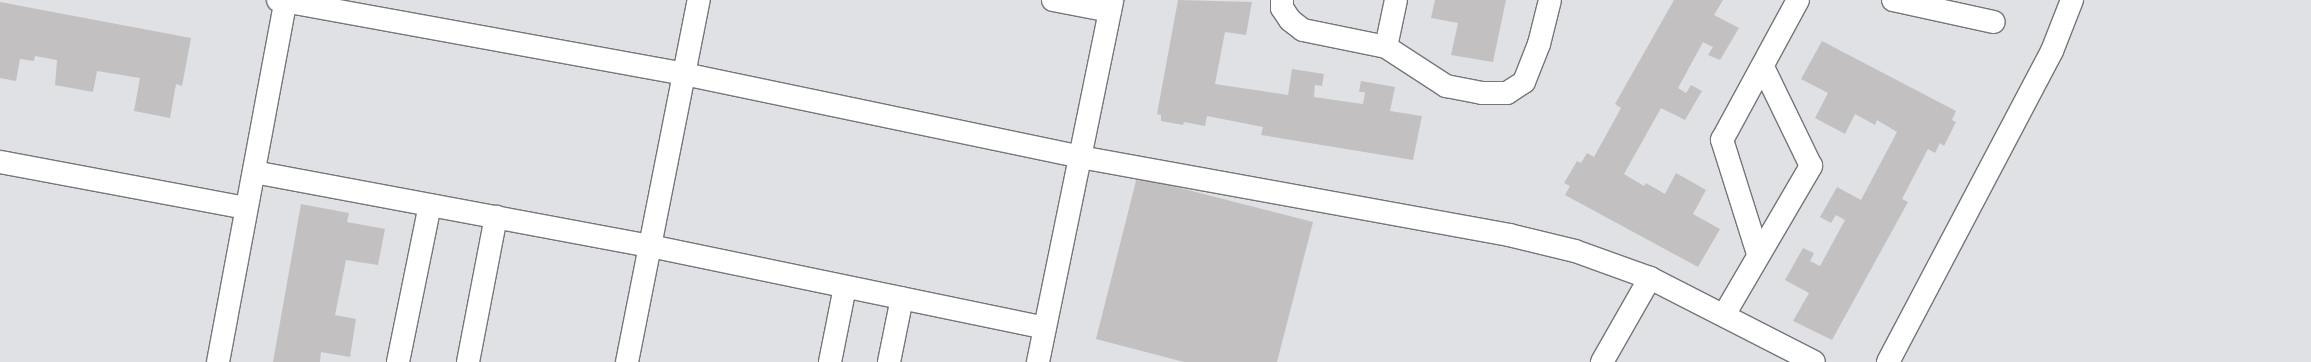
<!DOCTYPE html>
<style>
body{margin:0}
#map{position:relative;width:2311px;height:362px;overflow:hidden;background:#dfe1e4;font-family:Inter,sans-serif}
div>[style]{position:absolute}
.building>*{inset:0;background:#c3c0c1}
.roads{filter:drop-shadow(1px 0 #747678) drop-shadow(-1px 0 #747678) drop-shadow(0 1px #747678) drop-shadow(0 -1px #747678)}
.minor>*{height:22px;margin:-11px;padding:0 11px;transform-origin:11px;border-radius:11px;background:#fff}
span{translate:-50% -50%;white-space:nowrap;text-align:center;line-height:1.15;-webkit-text-stroke:3px #eceef1;paint-order:stroke}
</style>
<div id="map">
<div class="building">
<div style="clip-path:polygon(1178px 0,1252px 2px,1246px 35px,1225px 32px,1215px 84px,1288px 95px,1292px 69px,1324px 74px,1322px 86px,1315px 85px,1314px 97px,1363px 104px,1365px 92px,1359px 92px,1361px 81px,1395px 87px,1390px 111px,1422px 116px,1413px 160px,1261px 135px,1263px 127px,1207px 116px,1205px 126px,1184px 122px,1183px 125px,1161px 121px,1161px 115px,1157px 114px)"></div>
<div style="clip-path:polygon(1435px 0,1506px 0,1493px 62px,1451px 55px,1458px 23px,1431px 18px)"></div>
<div style="clip-path:polygon(1674px 0,1723px 0,1714px 15px,1739px 28px,1720px 60px,1708px 55px,1713px 47px,1703px 42px,1678px 88px,1686px 93px,1691px 85px,1702px 91px,1685px 120px,1661px 108px,1624px 174px,1644px 186px,1646px 183px,1665px 194px,1676px 173px,1706px 190px,1693px 214px,1720px 229px,1698px 267px,1565px 195px,1570px 186px,1564px 183px,1577px 161px,1581px 163px,1587px 153px,1594px 157px,1621px 108px,1615px 104px)"></div>
<div style="clip-path:polygon(0 2px,191px 38px,182px 86px,176px 84px,170px 118px,134px 111px,140px 78px,97px 71px,93px 92px,55px 85px,57px 60px,35px 56px,34px 61px,20px 59px,16px 81px,0 78px)"></div>
<div style="clip-path:polygon(1822px 41px,1956px 111px,1952px 120px,1956px 122px,1944px 146px,1940px 143px,1935px 153px,1928px 149px,1902px 199px,1908px 202px,1832px 340px,1793px 321px,1809px 293px,1785px 280px,1803px 248px,1814px 253px,1810px 261px,1820px 266px,1845px 220px,1836px 215px,1831px 223px,1820px 217px,1837px 187px,1861px 200px,1897px 132px,1877px 120px,1875px 125px,1855px 114px,1845px 134px,1815px 118px,1828px 93px,1801px 79px)"></div>
<div style="clip-path:polygon(1137px 177px,1313px 222px,1277px 362px,1184px 362px,1096px 339px)"></div>
<div style="clip-path:polygon(301px 204px,349px 213px,347px 222px,385px 229px,378px 265px,346px 260px,335px 315px,356px 319px,350px 357px,321px 352px,320px 362px,273px 362px)"></div>
</div>
<div class="roads">
<div class="minor">
<div style="left:278px;top:0;width:413px;rotate:10.3deg"></div>
<div style="left:684px;top:74px;width:405px;rotate:11.8deg"></div>
<div style="left:1080px;top:157px;width:436px;rotate:10.3deg"></div>
<div style="left:1509px;top:235px;width:68px;rotate:13.6deg"></div>
<div style="left:1575px;top:251px;width:80px;rotate:19.8deg"></div>
<div style="left:1650px;top:278px;width:184px;rotate:27.1deg"></div>
<div style="left:1053px;top:0;width:58px;rotate:10.9deg"></div>
<div style="left:1282px;top:0;width:8px;rotate:90deg"></div>
<div style="left:1282px;top:8px;width:14px;rotate:56deg"></div>
<div style="left:1290px;top:20px;width:16px;rotate:38deg"></div>
<div style="left:1303px;top:30px;width:85px;rotate:11.6deg"></div>
<div style="left:1386px;top:47px;width:72px;rotate:33deg"></div>
<div style="left:1446px;top:86px;width:37px;rotate:11deg"></div>
<div style="left:1482px;top:93px;width:25px"></div>
<div style="left:1507px;top:93px;width:20px;rotate:-33deg"></div>
<div style="left:1524px;top:82px;width:41px;rotate:-68.5deg"></div>
<div style="left:1539px;top:44px;width:45px;rotate:-76deg"></div>
<div style="left:1893px;top:0;width:103px;rotate:12.3deg"></div>
<div style="left:1386px;top:47px;width:48px;rotate:-78deg"></div>
<div style="left:0;top:162px;width:250px;rotate:10.6deg"></div>
<div style="left:254px;top:172px;width:403px;rotate:10.6deg"></div>
<div style="left:650px;top:246px;width:403px;rotate:11.7deg"></div>
<div style="left:1758px;top:254px;width:120px;rotate:-107.5deg"></div>
<div style="left:1722px;top:140px;width:159px;rotate:-61.5deg"></div>
<div style="left:1724px;top:315px;width:173px;rotate:-59.7deg"></div>
<div style="left:1811px;top:166px;width:110px;rotate:-115.9deg"></div>
<div style="left:218px;top:362px;width:368px;rotate:-79.4deg"></div>
<div style="left:398px;top:362px;width:160px;rotate:-78.5deg"></div>
<div style="left:468px;top:362px;width:148px;rotate:-79.1deg"></div>
<div style="left:627px;top:362px;width:369px;rotate:-78.8deg"></div>
<div style="left:830px;top:362px;width:76px;rotate:-78.7deg"></div>
<div style="left:889px;top:362px;width:65px;rotate:-78.5deg"></div>
<div style="left:1038px;top:362px;width:369px;rotate:-78.4deg"></div>
<div style="left:1602px;top:362px;width:97px;rotate:-60.3deg"></div>
<div style="left:1888px;top:362px;width:352px;rotate:-62.2deg"></div>
<div style="left:2052px;top:51px;width:55px;rotate:-68.6deg"></div>
</div>
</div>
</div>
